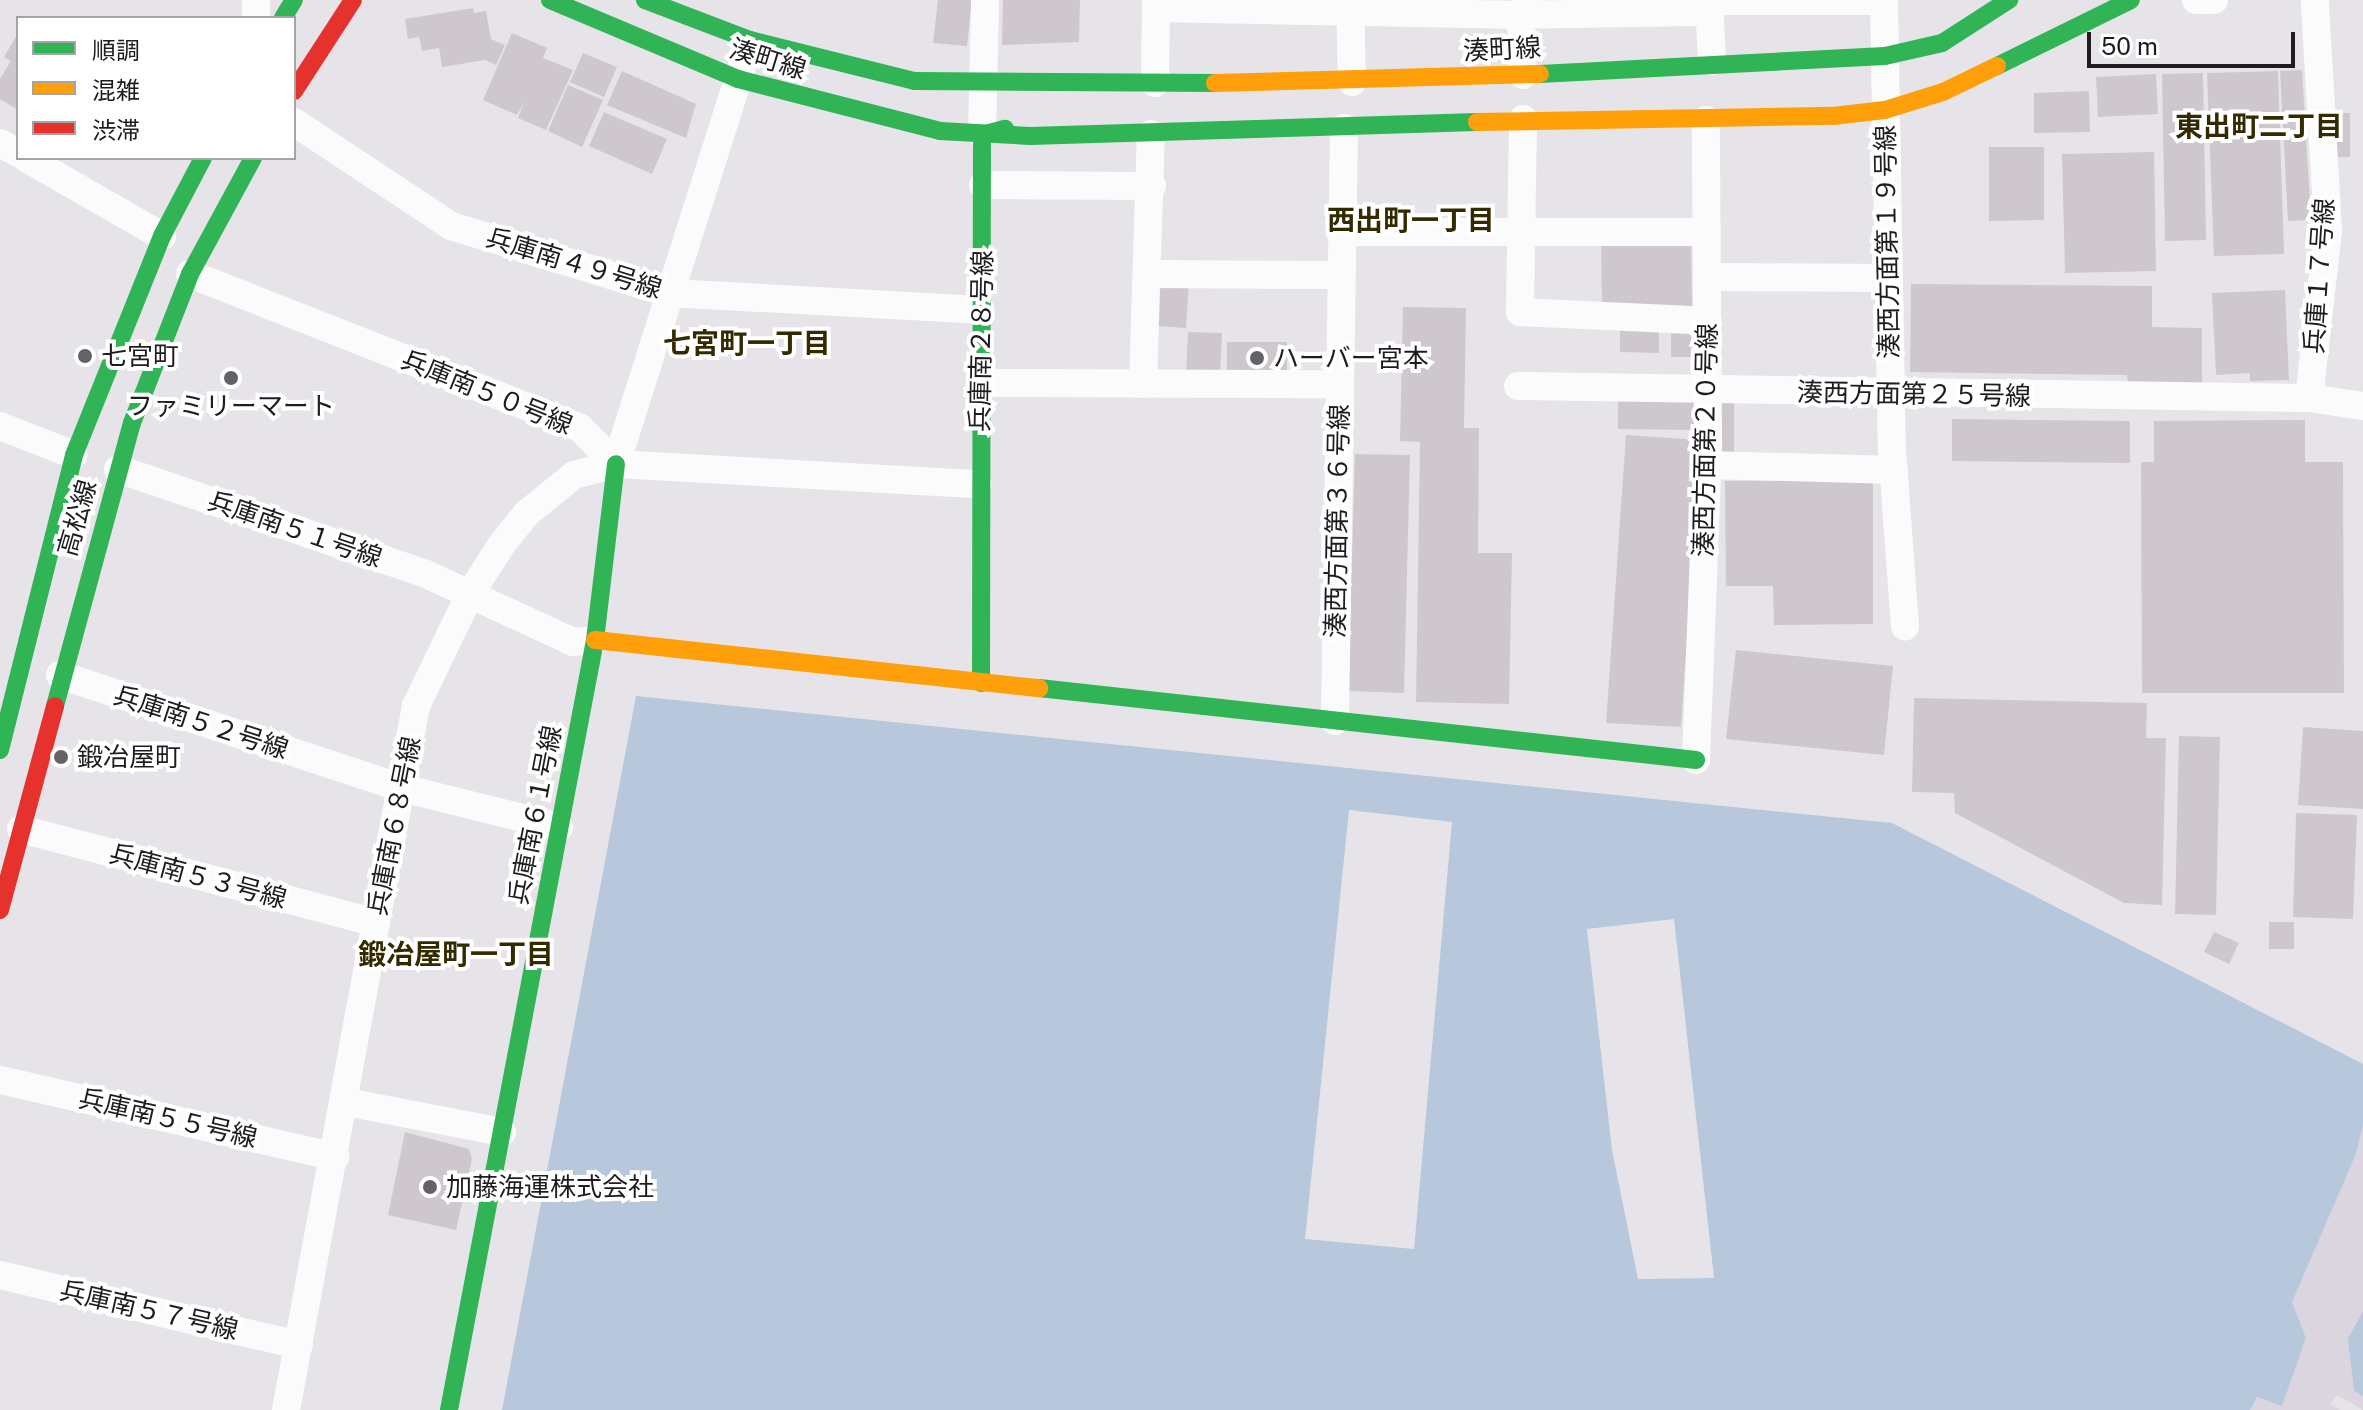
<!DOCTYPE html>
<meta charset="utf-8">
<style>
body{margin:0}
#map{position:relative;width:2363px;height:1410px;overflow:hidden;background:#e7e4e9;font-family:"Public Sans","Noto Sans JP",sans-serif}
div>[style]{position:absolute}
.built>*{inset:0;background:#dbd5df}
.water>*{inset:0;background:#b7c8dc}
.building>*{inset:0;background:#cfc7ce}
.street>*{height:28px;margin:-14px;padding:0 14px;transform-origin:14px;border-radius:14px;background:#fbfbfc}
.fast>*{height:18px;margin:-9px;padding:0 9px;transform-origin:9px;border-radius:9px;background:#30b455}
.slow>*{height:18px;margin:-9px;padding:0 9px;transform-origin:9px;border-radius:9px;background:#ff9f0a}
.jam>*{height:18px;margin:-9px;padding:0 9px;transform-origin:9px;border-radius:9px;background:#e5322d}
.dots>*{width:22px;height:22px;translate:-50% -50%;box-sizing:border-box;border:4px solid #fff;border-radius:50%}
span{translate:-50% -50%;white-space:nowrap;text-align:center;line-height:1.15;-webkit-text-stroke:8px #fff;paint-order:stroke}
.street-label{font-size:26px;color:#1e1c1f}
.poi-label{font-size:26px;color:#1e1c1f}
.left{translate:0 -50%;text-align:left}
.neighbourhood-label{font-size:28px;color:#332a00;font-weight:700}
.legend{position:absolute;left:16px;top:16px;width:280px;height:144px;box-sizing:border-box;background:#fff;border:2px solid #a5a4a5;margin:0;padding:10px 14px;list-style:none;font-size:24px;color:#1e1c1f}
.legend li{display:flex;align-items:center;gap:16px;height:40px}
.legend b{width:40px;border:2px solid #a5a4a5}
.scale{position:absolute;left:2087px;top:32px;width:208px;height:36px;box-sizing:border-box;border:4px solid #1e1c1f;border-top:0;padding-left:10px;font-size:24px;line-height:28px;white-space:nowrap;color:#1e1c1f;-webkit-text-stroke:6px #fff;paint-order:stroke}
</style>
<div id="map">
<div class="built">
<div style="clip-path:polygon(2363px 1125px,2363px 1410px,2337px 1395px,2330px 1404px,2340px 1410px,2250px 1410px,2257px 1397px,2282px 1405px,2306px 1338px,2291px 1302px,2356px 1154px)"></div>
</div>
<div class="water">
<div style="clip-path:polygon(evenodd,636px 696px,1892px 823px,2363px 1064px,2363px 1125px,2356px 1154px,2292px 1302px,2306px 1338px,2282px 1406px,2257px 1397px,2250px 1410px,502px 1410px,636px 696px,1349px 810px,1452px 822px,1414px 1249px,1305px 1239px,1349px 810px,636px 696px,1674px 919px,1714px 1278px,1638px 1279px,1612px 1150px,1587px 929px,1674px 919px)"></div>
<div style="clip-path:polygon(2363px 1311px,2363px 1396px,2354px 1391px,2348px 1339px)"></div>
</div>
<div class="building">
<div style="clip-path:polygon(938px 0,972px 0,967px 46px,933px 43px)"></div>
<div style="clip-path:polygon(1003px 0,1080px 0,1079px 42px,1002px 45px)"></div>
<div style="clip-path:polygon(473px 8px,474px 13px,486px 11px,491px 39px,505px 45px,496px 65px,485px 60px,442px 67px,439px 48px,422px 51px,419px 37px,408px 39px,405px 19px)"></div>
<div style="clip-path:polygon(18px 33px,18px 110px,0 99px,0 79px,11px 61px,4px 57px)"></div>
<div style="clip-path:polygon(512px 33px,547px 48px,543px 58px,573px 70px,546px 130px,518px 118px,524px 102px,517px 115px,483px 100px)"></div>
<div style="clip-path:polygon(583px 53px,617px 67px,604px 97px,570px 82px)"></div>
<div style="clip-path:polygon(2302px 70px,2311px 220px,2288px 221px,2280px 71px)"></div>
<div style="clip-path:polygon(622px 71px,696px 104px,686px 138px,607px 105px)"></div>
<div style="clip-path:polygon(2278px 71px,2284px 254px,2214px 256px,2207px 73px)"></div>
<div style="clip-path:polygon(2203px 73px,2206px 240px,2165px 241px,2162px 74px)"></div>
<div style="clip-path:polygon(2156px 74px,2158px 114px,2098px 117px,2096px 77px)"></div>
<div style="clip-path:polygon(568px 85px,603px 100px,582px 147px,548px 131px)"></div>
<div style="clip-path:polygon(2089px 91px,2090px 132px,2034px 133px,2034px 93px)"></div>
<div style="clip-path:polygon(604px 112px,667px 139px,652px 174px,589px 146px)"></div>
<div style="clip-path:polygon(2331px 113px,2350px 113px,2350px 157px,2331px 157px)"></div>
<div style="clip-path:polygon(1989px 147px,2044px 147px,2044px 220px,1989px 221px)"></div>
<div style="clip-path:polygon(2154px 152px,2156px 271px,2065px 273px,2062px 154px)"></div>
<div style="clip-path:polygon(1601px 237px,1691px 237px,1692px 307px,1602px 308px)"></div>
<div style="clip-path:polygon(1159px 281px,1189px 282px,1186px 328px,1157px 326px)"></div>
<div style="clip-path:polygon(1911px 284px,2152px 286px,2152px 327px,2202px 328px,2202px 385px,2128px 384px,2127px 375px,1910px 372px)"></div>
<div style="clip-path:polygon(2285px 290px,2289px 380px,2250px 381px,2250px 373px,2216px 375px,2212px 293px)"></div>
<div style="clip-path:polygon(1403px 307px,1466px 308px,1464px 428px,1479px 428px,1478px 553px,1512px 553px,1509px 704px,1416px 702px,1420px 442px,1400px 441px)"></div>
<div style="clip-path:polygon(1671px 327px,1691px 327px,1691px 357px,1671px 357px)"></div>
<div style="clip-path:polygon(1620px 328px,1659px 329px,1659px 353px,1620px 352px)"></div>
<div style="clip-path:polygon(1188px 332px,1222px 333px,1220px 375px,1186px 374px)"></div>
<div style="clip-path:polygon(1227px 342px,1287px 342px,1287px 375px,1227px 375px)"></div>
<div style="clip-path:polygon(1618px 397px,1696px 397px,1696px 430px,1618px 429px)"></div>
<div style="clip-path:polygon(1718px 401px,1734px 401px,1734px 453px,1718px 453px)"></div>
<div style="clip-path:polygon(1952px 419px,2130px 421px,2130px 463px,1952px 461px)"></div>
<div style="clip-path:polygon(2305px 420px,2305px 462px,2343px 462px,2344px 693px,2142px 693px,2141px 462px,2154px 462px,2154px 421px)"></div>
<div style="clip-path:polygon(1626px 435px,1700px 440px,1681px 727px,1606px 723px)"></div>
<div style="clip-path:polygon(1355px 454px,1410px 455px,1404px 693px,1348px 691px)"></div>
<div style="clip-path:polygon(1873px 479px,1873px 624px,1774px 625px,1773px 586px,1726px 586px,1725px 481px)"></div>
<div style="clip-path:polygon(1736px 650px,1893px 666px,1884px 755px,1726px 739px)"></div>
<div style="clip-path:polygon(1914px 698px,2147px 703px,2146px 738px,2166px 738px,2162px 905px,2124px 903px,1955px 813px,1954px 793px,1912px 792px)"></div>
<div style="clip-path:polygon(2303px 727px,2363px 731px,2363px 809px,2298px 805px)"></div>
<div style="clip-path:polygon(2179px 736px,2220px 737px,2216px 915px,2175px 914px)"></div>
<div style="clip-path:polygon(2296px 813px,2357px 815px,2353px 919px,2293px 917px)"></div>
<div style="clip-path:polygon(2269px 922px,2294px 922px,2294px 949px,2269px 949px)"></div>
<div style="clip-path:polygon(2214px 932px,2239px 943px,2229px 964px,2204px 952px)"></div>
<div style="clip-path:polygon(405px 1132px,469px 1149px,472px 1159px,456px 1230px,388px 1215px)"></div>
</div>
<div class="street">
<div style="left:1350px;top:0;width:82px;rotate:88.6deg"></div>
<div style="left:1709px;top:0;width:61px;rotate:87.2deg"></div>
<div style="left:1884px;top:0;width:450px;rotate:89deg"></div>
<div style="left:1892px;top:450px;width:177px;rotate:85.8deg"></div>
<div style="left:2196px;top:0;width:18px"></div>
<div style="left:1156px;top:8px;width:354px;rotate:1.1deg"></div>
<div style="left:1510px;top:15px;width:187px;rotate:-0.9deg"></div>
<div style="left:1697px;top:12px;width:25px;rotate:-26deg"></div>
<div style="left:1720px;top:1px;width:164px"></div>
<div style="left:256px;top:18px;width:18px;rotate:-90deg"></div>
<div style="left:1523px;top:75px;width:52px;rotate:-92.2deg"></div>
<div style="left:1521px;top:23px;width:24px;rotate:-75deg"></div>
<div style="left:1155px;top:83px;width:83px;rotate:-89.3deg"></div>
<div style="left:1523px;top:119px;width:193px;rotate:90.9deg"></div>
<div style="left:1520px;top:312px;width:188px;rotate:2.7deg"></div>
<div style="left:294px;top:122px;width:188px;rotate:33.5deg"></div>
<div style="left:451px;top:226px;width:228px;rotate:17.1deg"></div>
<div style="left:669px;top:293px;width:312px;rotate:3.1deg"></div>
<div style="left:982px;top:135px;width:135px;rotate:-88.7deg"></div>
<div style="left:0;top:143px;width:21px;rotate:29deg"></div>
<div style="left:26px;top:158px;width:157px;rotate:29.8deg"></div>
<div style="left:983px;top:185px;width:169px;rotate:0.3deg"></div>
<div style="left:1340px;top:232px;width:367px"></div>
<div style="left:190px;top:274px;width:418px;rotate:21.5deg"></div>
<div style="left:579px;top:427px;width:52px;rotate:45deg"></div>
<div style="left:1148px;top:274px;width:191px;rotate:0.3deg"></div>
<div style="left:1708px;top:277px;width:180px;rotate:0.3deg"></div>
<div style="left:983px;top:383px;width:355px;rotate:0.2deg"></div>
<div style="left:1143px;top:384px;width:250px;rotate:-88.2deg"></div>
<div style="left:1518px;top:386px;width:791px;rotate:0.87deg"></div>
<div style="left:2309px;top:398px;width:55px;rotate:8.4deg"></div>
<div style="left:2309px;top:398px;width:169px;rotate:-83.5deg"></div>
<div style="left:2328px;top:230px;width:227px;rotate:-93.3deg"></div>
<div style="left:0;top:426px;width:79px;rotate:21.4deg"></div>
<div style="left:616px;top:464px;width:423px;rotate:-72.4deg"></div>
<div style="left:1707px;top:465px;width:187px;rotate:1.5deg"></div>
<div style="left:118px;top:469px;width:325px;rotate:18.8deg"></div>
<div style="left:426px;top:574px;width:162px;rotate:24.8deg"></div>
<div style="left:573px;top:642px;width:22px;rotate:-5deg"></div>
<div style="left:60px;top:675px;width:360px;rotate:18.3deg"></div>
<div style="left:402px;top:788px;width:162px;rotate:14deg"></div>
<div style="left:1335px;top:721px;width:593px;rotate:-89.13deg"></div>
<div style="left:1696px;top:760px;width:318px;rotate:-87.8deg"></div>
<div style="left:1708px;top:442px;width:322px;rotate:-90.4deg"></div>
<div style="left:21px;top:829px;width:367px;rotate:14.8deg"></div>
<div style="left:0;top:1080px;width:344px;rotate:12.9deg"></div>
<div style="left:346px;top:1102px;width:159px;rotate:10.9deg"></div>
<div style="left:0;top:1275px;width:307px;rotate:13.2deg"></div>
<div style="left:286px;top:1410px;width:716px;rotate:-79.54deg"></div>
<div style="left:416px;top:706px;width:124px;rotate:-64.3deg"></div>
<div style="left:470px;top:594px;width:59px;rotate:-57.4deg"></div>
<div style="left:502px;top:544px;width:38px;rotate:-51deg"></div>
<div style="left:526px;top:514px;width:62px;rotate:-39.1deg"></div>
<div style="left:574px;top:475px;width:43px;rotate:-14.7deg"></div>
<div style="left:616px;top:464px;width:362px;rotate:3.2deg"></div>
</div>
<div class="fast">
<div style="left:550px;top:0;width:204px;rotate:22.8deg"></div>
<div style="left:738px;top:79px;width:209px;rotate:14.4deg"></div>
<div style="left:940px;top:131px;width:90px;rotate:3.2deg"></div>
<div style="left:1030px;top:136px;width:447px;rotate:-1.8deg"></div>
<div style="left:645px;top:0;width:112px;rotate:20.9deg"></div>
<div style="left:750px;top:40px;width:169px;rotate:14deg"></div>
<div style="left:914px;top:81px;width:301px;rotate:0.4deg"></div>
<div style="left:283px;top:18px;width:21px;rotate:-59deg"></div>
<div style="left:1997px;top:66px;width:149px;rotate:-26.2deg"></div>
<div style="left:1540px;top:74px;width:345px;rotate:-3deg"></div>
<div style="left:1885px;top:56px;width:58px;rotate:-12.8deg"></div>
<div style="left:1942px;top:43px;width:80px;rotate:-32.7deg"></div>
<div style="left:981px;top:683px;width:548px;rotate:-89.9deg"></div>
<div style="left:982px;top:135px;width:24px;rotate:-15deg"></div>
<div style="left:1039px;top:688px;width:661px;rotate:6.25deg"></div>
<div style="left:55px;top:706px;width:293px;rotate:-74.8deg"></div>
<div style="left:132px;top:423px;width:160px;rotate:-68.7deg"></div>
<div style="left:190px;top:274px;width:132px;rotate:-61.5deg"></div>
<div style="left:0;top:750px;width:304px;rotate:-75.9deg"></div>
<div style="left:74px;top:455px;width:236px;rotate:-68.1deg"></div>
<div style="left:162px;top:236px;width:88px;rotate:-62.3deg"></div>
<div style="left:449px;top:1410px;width:784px;rotate:-79.26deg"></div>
<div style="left:595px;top:640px;width:177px;rotate:-83.2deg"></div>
</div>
<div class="slow">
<div style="left:1215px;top:83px;width:325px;rotate:-1.6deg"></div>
<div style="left:1477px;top:122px;width:356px;rotate:-1deg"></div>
<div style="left:1833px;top:116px;width:52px;rotate:-6.6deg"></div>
<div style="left:1885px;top:110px;width:61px;rotate:-17.2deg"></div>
<div style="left:1943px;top:92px;width:60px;rotate:-25.7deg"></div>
<div style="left:595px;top:640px;width:447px;rotate:6.2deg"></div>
</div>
<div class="jam">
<div style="left:294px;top:91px;width:108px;rotate:-57deg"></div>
<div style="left:0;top:910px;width:211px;rotate:-74.9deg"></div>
</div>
<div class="dots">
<div style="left:85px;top:356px;background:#646266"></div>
<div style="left:1257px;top:358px;background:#646266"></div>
<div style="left:231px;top:378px;background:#646266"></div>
<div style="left:61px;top:757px;background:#646266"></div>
<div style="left:430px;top:1187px;background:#646266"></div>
</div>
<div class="street-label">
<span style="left:1502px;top:49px;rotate:-3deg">湊町線</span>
<span style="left:768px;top:59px;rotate:17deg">湊町線</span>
<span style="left:1887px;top:242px;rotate:-91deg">湊西方面第１９号線</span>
<span style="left:574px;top:263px;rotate:17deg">兵庫南４９号線</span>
<span style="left:2319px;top:276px;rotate:-86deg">兵庫１７号線</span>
<span style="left:981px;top:341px;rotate:-89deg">兵庫南２８号線</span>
<span style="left:487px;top:392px;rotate:22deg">兵庫南５０号線</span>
<span style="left:1914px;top:394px;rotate:1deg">湊西方面第２５号線</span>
<span style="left:1705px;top:440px;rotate:-89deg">湊西方面第２０号線</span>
<span style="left:77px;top:518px;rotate:-74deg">高松線</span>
<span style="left:1337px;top:521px;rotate:-89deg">湊西方面第３６号線</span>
<span style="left:295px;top:529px;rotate:19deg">兵庫南５１号線</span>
<span style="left:201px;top:722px;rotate:18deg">兵庫南５２号線</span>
<span style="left:535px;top:815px;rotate:-79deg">兵庫南６１号線</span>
<span style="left:394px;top:826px;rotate:-79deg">兵庫南６８号線</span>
<span style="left:198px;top:876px;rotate:15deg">兵庫南５３号線</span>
<span style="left:168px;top:1118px;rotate:13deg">兵庫南５５号線</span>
<span style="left:149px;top:1310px;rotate:13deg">兵庫南５７号線</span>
</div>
<div class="poi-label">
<span class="left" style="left:101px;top:356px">七宮町</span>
<span class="left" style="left:1273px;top:358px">ハーバー宮本</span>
<span style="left:231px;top:406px">ファミリーマート</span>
<span class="left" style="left:77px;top:757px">鍛冶屋町</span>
<span class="left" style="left:446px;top:1187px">加藤海運株式会社</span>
</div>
<div class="neighbourhood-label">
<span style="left:2259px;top:126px">東出町二丁目</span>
<span style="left:1411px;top:220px">西出町一丁目</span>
<span style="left:747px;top:343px">七宮町一丁目</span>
<span style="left:456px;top:954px">鍛冶屋町一丁目</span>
</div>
<ul class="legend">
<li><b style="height:10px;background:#30b455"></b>順調</li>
<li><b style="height:10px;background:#ff9f0a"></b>混雑</li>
<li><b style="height:10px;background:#e5322d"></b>渋滞</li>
</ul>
<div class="scale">50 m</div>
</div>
